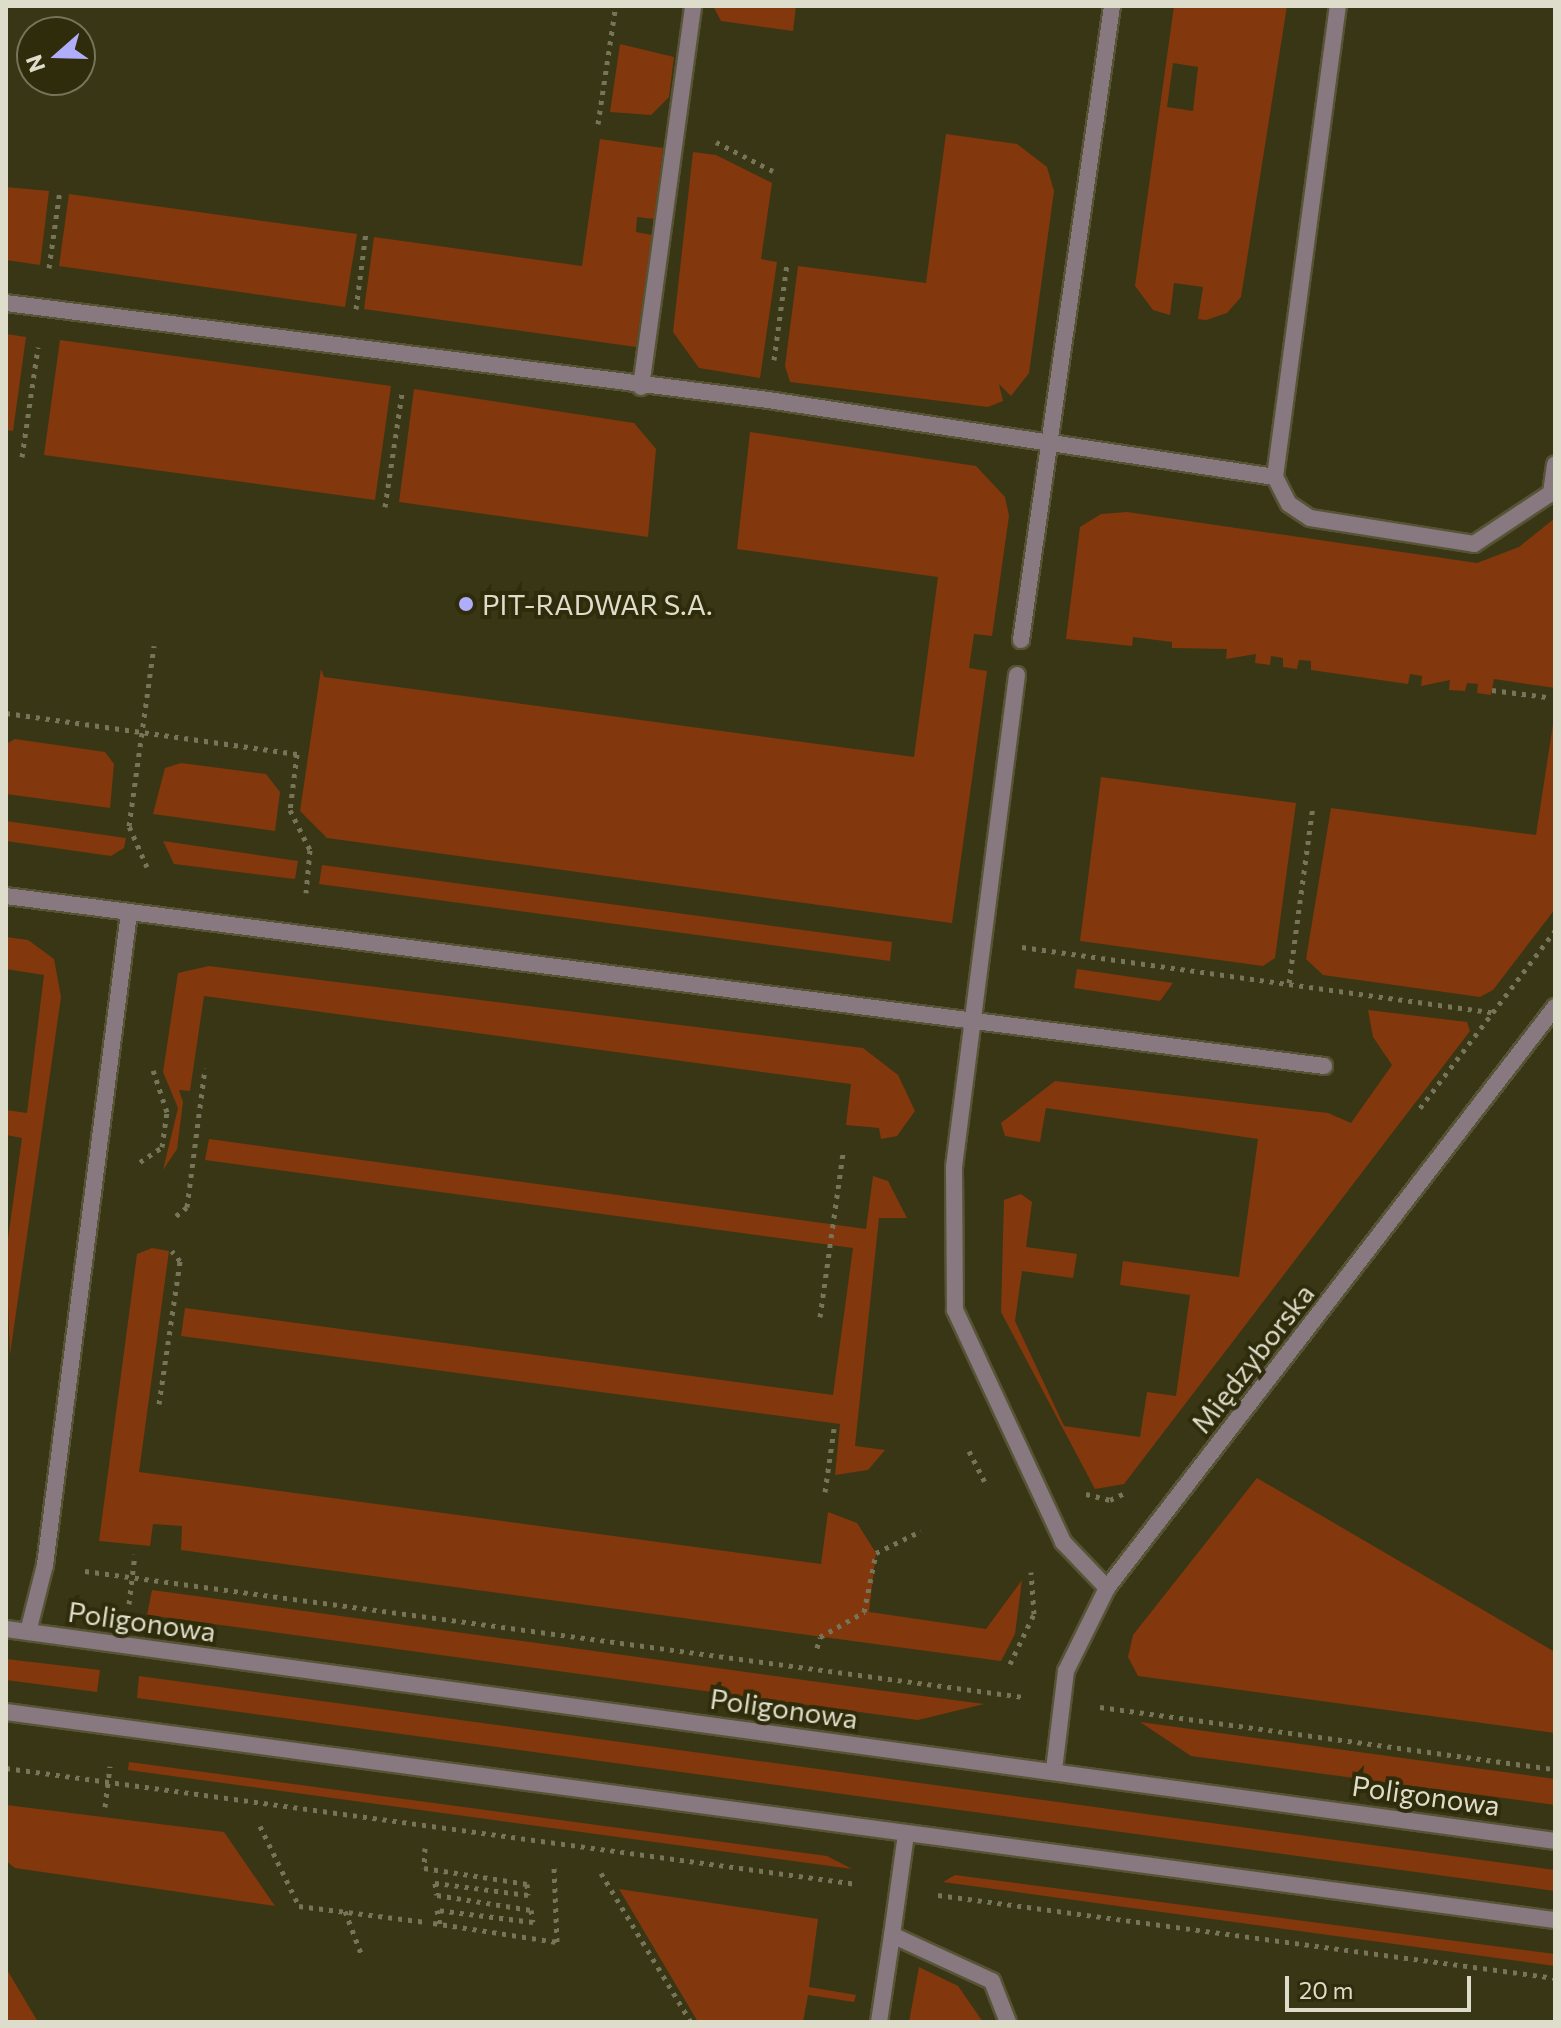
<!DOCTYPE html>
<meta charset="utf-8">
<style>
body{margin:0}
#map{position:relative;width:1561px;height:2028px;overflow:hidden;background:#393615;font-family:Commissioner,sans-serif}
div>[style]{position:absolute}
.green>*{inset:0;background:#83370c}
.path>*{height:5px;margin-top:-2.5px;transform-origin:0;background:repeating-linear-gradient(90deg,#767459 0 4px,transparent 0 10px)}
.roads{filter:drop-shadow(2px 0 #575436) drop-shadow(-2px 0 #575436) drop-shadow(0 2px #575436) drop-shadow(0 -2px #575436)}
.service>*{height:16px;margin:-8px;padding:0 8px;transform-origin:8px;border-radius:8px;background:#887880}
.minor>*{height:16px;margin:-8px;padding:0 8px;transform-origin:8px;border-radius:8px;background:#887880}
.tertiary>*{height:16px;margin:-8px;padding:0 8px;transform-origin:8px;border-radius:8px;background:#887880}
.dots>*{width:22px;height:22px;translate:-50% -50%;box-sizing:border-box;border:4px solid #2f2c0b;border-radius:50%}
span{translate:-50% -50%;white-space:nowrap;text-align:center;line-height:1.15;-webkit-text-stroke:8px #2f2c0b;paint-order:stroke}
.poi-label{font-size:28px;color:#deddcb}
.left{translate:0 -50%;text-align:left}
.street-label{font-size:28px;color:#deddcb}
.frame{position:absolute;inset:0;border:8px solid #deddcb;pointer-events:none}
.north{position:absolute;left:16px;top:16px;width:80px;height:80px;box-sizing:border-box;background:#2f2c0b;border:2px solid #757358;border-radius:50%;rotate:250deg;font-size:22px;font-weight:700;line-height:32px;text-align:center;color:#deddcb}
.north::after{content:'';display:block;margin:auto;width:28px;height:36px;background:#b0aefa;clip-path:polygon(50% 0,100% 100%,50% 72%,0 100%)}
.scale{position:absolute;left:1285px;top:1976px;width:186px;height:36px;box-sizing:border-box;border:4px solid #deddcb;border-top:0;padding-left:10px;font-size:24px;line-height:28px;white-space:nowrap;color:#deddcb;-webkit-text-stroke:6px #2f2c0b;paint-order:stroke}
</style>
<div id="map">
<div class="green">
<div style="clip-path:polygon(713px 6px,796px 6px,793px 31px,721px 21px)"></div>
<div style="clip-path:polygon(evenodd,1174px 6px,1287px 6px,1241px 297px,1227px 313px,1206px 320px,1198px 319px,1203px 287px,1174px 283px,1170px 315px,1153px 310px,1135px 286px,1174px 6px,1173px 63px,1198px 67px,1193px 111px,1167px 107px,1173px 63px)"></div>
<div style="clip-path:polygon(620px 44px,674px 57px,669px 97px,651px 115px,610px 112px)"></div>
<div style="clip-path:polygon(946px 134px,1017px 144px,1047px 167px,1054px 191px,1029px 373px,1011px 396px,999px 384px,1003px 401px,988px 407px,790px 382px,785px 366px,798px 266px,926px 283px)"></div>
<div style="clip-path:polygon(600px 139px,663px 148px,654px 219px,637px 217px,636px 232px,652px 235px,636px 347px,364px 309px,374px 237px,582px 266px)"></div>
<div style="clip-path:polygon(693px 152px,716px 155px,772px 183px,761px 259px,777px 262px,760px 378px,699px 368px,673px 332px)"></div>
<div style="clip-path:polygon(6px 187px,49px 191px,40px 265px,6px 260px)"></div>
<div style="clip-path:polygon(69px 194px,357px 234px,345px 307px,59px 266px)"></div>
<div style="clip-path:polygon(6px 334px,26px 337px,13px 431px,6px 430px)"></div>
<div style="clip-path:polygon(60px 340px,391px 386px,375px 500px,44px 455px)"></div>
<div style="clip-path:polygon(414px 389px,634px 423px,656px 449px,648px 537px,399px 502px)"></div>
<div style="clip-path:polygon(750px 432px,976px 466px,1005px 497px,1009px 516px,992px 636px,974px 634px,969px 668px,987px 671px,952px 923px,327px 838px,300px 811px,321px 669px,324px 677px,914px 757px,938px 577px,737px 549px)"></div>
<div style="clip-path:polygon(1127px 512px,1477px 563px,1519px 547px,1555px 518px,1555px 688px,1494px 679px,1491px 695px,1477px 693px,1478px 684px,1467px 683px,1465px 691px,1449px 690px,1450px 680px,1421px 686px,1422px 676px,1410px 674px,1408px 684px,1311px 670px,1311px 661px,1299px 660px,1297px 669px,1283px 667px,1283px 658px,1271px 656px,1270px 665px,1255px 663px,1256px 654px,1226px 659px,1227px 649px,1172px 648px,1172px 642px,1133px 637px,1132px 646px,1066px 639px,1080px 527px,1101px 514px)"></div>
<div style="clip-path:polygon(1555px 711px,1555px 909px,1493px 990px,1480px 997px,1323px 975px,1306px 959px,1331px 808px,1536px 835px)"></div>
<div style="clip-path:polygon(15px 739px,105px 752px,114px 764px,110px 808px,6px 794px,6px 744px)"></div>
<div style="clip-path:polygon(181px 763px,266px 774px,280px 792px,275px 831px,153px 814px,165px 768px)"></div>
<div style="clip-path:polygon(1101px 777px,1296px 803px,1275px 958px,1263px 966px,1080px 941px)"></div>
<div style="clip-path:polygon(6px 821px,126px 838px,124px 848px,111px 856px,6px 841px)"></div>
<div style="clip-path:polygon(163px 841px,298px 861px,295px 879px,174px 864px)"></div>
<div style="clip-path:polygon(322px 865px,892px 942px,890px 961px,319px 884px)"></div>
<div style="clip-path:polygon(6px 937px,28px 940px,54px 959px,61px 997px,10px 1355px,6px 1253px,22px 1138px,6px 1135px,6px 1110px,27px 1113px,44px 975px,6px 969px)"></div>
<div style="clip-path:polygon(209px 966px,863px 1048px,898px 1075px,915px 1111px,897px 1136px,881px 1139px,879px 1128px,846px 1125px,851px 1084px,204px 996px,190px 1091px,179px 1090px,183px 1102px,177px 1149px,163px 1170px,178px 1108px,163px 1072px,178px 973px)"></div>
<div style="clip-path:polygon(1077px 969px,1173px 983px,1160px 1001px,1074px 988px)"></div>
<div style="clip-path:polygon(1368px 1010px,1467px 1022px,1470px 1031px,1124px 1484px,1095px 1489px,1001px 1312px,1004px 1200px,1021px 1194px,1032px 1202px,1026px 1247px,1077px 1254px,1073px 1278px,1022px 1271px,1015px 1321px,1064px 1426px,1140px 1437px,1147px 1392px,1176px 1396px,1190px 1295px,1120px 1285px,1123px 1261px,1239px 1277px,1258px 1139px,1046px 1108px,1040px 1142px,1005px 1136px,1001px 1123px,1055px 1081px,1328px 1113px,1351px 1123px,1392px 1065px,1373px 1037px)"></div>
<div style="clip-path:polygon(209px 1139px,866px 1229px,873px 1176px,888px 1181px,907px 1218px,879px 1218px,855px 1446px,885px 1450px,868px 1470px,835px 1475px,840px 1424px,181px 1336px,185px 1308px,833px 1395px,853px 1248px,205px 1160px)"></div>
<div style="clip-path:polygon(152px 1248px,169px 1251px,139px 1472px,821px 1564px,828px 1512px,857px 1523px,876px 1553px,869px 1612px,986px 1629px,1022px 1580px,1015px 1634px,1001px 1661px,181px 1550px,182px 1526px,153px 1524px,150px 1546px,99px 1541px,137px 1254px)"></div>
<div style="clip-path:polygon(1257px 1478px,1555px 1652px,1555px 1733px,1138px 1676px,1128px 1657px,1133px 1635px)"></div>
<div style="clip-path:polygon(152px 1590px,855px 1687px,984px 1704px,918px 1720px,147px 1615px)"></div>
<div style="clip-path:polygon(6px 1659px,100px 1670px,97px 1692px,6px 1680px)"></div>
<div style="clip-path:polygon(139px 1676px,1555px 1870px,1555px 1891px,137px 1698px)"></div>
<div style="clip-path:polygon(1140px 1722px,1555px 1779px,1555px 1805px,1191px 1756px)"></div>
<div style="clip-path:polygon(129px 1762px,827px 1856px,852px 1869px,128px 1770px)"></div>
<div style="clip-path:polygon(6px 1805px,224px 1832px,275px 1906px,15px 1868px,6px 1861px)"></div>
<div style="clip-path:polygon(955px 1875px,1555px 1954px,1555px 1966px,943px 1882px)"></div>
<div style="clip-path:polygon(619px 1889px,818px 1919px,809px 1987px,856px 1995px,854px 2002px,808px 1995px,803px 2022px,698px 2022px)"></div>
<div style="clip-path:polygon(919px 1967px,958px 1986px,983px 2022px,909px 2022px)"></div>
<div style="clip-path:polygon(6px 1968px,38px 2022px,6px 2022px)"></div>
</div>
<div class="path">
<div style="left:598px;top:124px;width:115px;rotate:-81.5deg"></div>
<div style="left:716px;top:142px;width:64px;rotate:27deg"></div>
<div style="left:49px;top:268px;width:79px;rotate:-82deg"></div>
<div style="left:356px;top:309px;width:78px;rotate:-82.6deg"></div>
<div style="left:774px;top:360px;width:97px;rotate:-82.3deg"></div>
<div style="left:22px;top:457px;width:111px;rotate:-81.7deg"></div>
<div style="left:385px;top:507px;width:115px;rotate:-81.5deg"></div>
<div style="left:1492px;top:690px;width:55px;rotate:7.3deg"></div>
<div style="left:6px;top:713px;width:294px;rotate:8deg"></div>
<div style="left:297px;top:754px;width:56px;rotate:97.1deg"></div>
<div style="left:290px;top:810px;width:45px;rotate:63.4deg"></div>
<div style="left:310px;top:850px;width:43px;rotate:95.3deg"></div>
<div style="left:147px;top:867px;width:45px;rotate:-113.7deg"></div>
<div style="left:129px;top:826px;width:182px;rotate:-82.1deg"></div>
<div style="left:1022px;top:947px;width:474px;rotate:7.9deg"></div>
<div style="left:1289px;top:983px;width:179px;rotate:-82.3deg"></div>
<div style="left:1420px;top:1108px;width:223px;rotate:-52.7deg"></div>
<div style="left:140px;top:1162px;width:27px;rotate:-34deg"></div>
<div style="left:162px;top:1147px;width:35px;rotate:-82deg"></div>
<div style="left:167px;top:1112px;width:44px;rotate:-108.4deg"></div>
<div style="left:176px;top:1216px;width:14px;rotate:-39deg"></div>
<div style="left:187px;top:1207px;width:140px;rotate:-82.6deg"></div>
<div style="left:820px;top:1317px;width:165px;rotate:-82deg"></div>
<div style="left:159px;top:1404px;width:145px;rotate:-81.6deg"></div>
<div style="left:180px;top:1261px;width:13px;rotate:-129deg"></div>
<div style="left:969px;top:1451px;width:37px;rotate:63deg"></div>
<div style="left:825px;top:1492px;width:64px;rotate:-81.9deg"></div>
<div style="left:1086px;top:1494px;width:25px;rotate:14deg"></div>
<div style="left:1110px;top:1500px;width:17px;rotate:-25deg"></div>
<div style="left:85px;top:1571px;width:946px;rotate:7.65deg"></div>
<div style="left:129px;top:1604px;width:50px;rotate:-83.2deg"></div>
<div style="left:817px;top:1648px;width:11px;rotate:-75deg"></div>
<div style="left:820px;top:1637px;width:51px;rotate:-29.6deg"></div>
<div style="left:864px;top:1612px;width:60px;rotate:-78.5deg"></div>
<div style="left:876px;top:1553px;width:50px;rotate:-26.1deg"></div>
<div style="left:1010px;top:1664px;width:55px;rotate:-64.4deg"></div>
<div style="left:1034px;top:1614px;width:42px;rotate:-94.1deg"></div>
<div style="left:1100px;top:1707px;width:459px;rotate:7.8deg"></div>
<div style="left:6px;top:1768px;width:859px;rotate:7.76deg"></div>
<div style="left:105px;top:1807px;width:41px;rotate:-83deg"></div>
<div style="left:260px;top:1826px;width:89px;rotate:64deg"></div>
<div style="left:299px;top:1906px;width:128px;rotate:7.2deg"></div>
<div style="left:425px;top:1848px;width:20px;rotate:93deg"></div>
<div style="left:424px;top:1868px;width:104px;rotate:8.8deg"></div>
<div style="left:527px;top:1884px;width:11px;rotate:85deg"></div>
<div style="left:528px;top:1895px;width:94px;rotate:-172.6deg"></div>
<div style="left:435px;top:1883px;width:12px;rotate:81deg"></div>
<div style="left:437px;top:1895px;width:95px;rotate:9.1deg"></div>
<div style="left:531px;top:1910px;width:12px;rotate:81deg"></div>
<div style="left:533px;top:1922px;width:97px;rotate:-172.9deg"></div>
<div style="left:437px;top:1910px;width:14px;rotate:78deg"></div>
<div style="left:601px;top:1873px;width:174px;rotate:58.9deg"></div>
<div style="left:938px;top:1895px;width:623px;rotate:7.66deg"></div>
<div style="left:345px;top:1911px;width:48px;rotate:69.3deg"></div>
<div style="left:433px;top:1923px;width:125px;rotate:8.7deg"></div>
<div style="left:557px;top:1942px;width:76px;rotate:-92.3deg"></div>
</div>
<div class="roads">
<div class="service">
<div style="left:6px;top:303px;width:768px;rotate:7.25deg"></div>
<div style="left:768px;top:400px;width:513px;rotate:8.64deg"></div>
<div style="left:1275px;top:477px;width:475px;rotate:-82.4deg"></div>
<div style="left:641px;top:387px;width:385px;rotate:-82.2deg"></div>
<div style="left:1275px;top:477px;width:30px;rotate:63deg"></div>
<div style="left:1289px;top:504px;width:25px;rotate:34deg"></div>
<div style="left:1310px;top:518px;width:166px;rotate:9deg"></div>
<div style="left:1474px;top:544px;width:92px;rotate:-33.5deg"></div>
<div style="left:1551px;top:493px;width:29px;rotate:-82deg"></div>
<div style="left:1021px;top:640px;width:640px;rotate:-81.83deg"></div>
<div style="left:1017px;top:675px;width:497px;rotate:97.3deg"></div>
<div style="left:954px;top:1168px;width:142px;rotate:89.6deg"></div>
<div style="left:955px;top:1310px;width:256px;rotate:65deg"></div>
<div style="left:1063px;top:1542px;width:64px;rotate:46.3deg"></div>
<div style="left:6px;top:896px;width:1329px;rotate:7.35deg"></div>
<div style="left:28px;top:1632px;width:69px;rotate:-75.8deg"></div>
<div style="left:45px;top:1565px;width:657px;rotate:-82.66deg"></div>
<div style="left:906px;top:1834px;width:102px;rotate:97.9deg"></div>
<div style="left:892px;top:1935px;width:110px;rotate:24.7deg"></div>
<div style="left:992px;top:1981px;width:44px;rotate:68.7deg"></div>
<div style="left:879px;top:2022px;width:88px;rotate:-81.5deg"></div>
</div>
<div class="minor">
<div style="left:1054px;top:1770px;width:100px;rotate:-83.1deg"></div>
<div style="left:1066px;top:1671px;width:93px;rotate:-63.7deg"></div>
<div style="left:1107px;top:1588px;width:734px;rotate:-52.36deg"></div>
</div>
<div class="tertiary">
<div style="left:6px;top:1629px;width:1563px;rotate:7.79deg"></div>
<div style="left:6px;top:1712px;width:1563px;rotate:7.65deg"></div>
</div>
</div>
<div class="dots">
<div style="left:466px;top:604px;background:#b0aefa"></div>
</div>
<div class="poi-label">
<span class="left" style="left:482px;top:604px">PIT-RADWAR S.A.</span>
</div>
<div class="street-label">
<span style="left:1252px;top:1358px;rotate:-52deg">Międzyborska</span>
<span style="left:142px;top:1621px;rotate:8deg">Poligonowa</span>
<span style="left:784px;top:1708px;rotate:8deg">Poligonowa</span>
<span style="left:1426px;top:1795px;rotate:8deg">Poligonowa</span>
</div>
<div class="frame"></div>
<div class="north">N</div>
<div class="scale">20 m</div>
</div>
